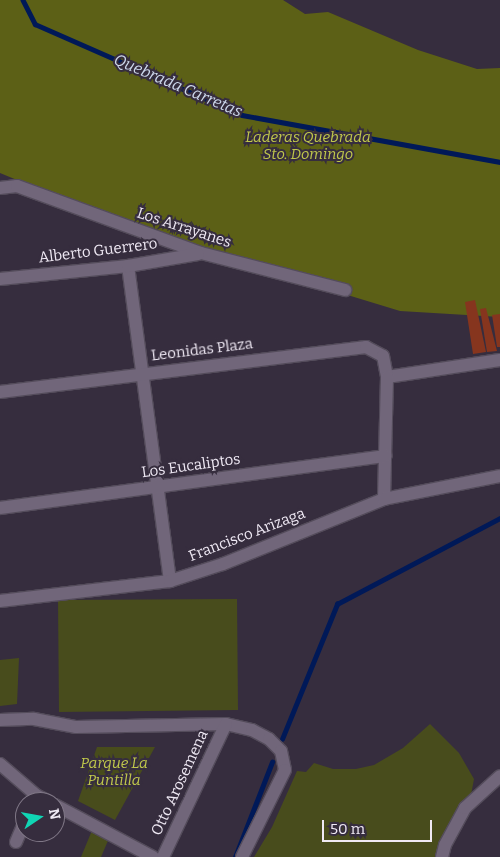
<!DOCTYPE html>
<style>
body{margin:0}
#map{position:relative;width:500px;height:857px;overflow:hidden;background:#362d3e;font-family:Bitter,serif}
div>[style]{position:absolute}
.green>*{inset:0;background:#484c1c}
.forest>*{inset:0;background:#5c6016}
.stream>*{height:4.5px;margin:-2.25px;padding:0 2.25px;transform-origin:2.25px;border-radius:2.25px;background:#001958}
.building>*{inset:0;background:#86351e}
.roads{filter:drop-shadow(1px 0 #544c5b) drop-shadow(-1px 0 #544c5b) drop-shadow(0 1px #544c5b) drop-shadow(0 -1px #544c5b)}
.minor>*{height:12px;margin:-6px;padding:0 6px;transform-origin:6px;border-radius:6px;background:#71667a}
span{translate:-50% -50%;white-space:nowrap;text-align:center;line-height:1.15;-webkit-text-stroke:4px #362d3e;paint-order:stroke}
.park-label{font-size:15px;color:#c0c84b;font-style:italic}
.street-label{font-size:15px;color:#efe9f4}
.water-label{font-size:16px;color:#cdd8ec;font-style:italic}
.north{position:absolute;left:15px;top:792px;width:50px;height:50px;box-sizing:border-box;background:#362d3e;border:1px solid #807887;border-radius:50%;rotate:78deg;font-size:14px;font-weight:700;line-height:20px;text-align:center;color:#efe9f4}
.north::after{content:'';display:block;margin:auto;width:18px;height:22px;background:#10d5b4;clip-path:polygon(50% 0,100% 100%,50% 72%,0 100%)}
.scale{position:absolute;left:322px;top:820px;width:110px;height:22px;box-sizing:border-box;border:2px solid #efe9f4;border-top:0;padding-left:6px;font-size:15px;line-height:18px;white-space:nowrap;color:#efe9f4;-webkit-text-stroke:4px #362d3e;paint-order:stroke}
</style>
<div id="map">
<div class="green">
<div style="clip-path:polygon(237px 599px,238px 710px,59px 712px,58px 600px)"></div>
<div style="clip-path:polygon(19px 658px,17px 704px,0 706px,0 660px)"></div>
<div style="clip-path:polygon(430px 724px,459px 753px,474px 779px,471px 795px,436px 857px,254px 857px,272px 827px,297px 771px,306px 772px,314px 763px,333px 769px,356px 769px,374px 765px,403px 748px)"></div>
<div style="clip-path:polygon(97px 747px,155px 747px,115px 820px,78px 801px)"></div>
<div style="clip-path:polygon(93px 828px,110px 836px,101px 857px,81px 857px)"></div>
</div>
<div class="forest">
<div style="clip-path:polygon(0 0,283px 0,305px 14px,328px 12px,418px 50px,477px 69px,500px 68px,500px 317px,400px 311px,249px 265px,189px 251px,0 173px)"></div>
</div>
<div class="stream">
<div style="left:23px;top:0;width:27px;rotate:63deg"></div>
<div style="left:35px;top:24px;width:226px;rotate:23.7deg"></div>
<div style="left:242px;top:115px;width:262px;rotate:10.3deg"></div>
<div style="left:282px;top:739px;width:146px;rotate:-67.8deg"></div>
<div style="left:337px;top:604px;width:184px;rotate:-27.8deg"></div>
<div style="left:235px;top:857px;width:102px;rotate:-68.7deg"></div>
</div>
<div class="building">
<div style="clip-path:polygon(475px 300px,486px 352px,473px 354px,465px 302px)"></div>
<div style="clip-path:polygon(486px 308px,497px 351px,487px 352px,480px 309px)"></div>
<div style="clip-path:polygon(500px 314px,500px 347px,497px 347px,492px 315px)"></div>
</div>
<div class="roads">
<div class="minor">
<div style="left:0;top:188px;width:17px;rotate:-7deg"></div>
<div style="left:17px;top:186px;width:196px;rotate:20deg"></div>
<div style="left:201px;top:253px;width:149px;rotate:14.4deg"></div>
<div style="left:128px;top:266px;width:318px;rotate:82.4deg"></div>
<div style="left:0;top:279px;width:129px;rotate:-5.8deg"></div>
<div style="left:128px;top:266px;width:71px;rotate:-9.7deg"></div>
<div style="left:387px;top:377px;width:114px;rotate:-8.6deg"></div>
<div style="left:0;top:392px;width:369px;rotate:-7deg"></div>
<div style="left:366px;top:347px;width:19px;rotate:28deg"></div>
<div style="left:383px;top:356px;width:21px;rotate:79deg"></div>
<div style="left:387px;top:377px;width:122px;rotate:91.4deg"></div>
<div style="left:0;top:508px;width:389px;rotate:-7.7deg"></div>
<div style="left:0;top:601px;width:171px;rotate:-6.7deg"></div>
<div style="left:170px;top:581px;width:56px;rotate:-17.8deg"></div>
<div style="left:223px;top:564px;width:174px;rotate:-22deg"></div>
<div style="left:384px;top:499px;width:118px;rotate:-11.2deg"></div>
<div style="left:0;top:720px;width:34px;rotate:-2deg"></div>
<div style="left:34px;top:719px;width:43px;rotate:10.8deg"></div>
<div style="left:76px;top:727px;width:150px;rotate:-1.1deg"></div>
<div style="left:226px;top:724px;width:27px;rotate:13deg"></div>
<div style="left:252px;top:730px;width:19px;rotate:28deg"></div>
<div style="left:269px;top:739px;width:17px;rotate:45deg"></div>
<div style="left:281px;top:751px;width:19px;rotate:78deg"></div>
<div style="left:285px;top:770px;width:97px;rotate:116.3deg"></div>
<div style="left:0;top:764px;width:48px;rotate:40.7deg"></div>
<div style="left:36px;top:795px;width:16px;rotate:27deg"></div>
<div style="left:55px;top:805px;width:111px;rotate:28deg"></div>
<div style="left:16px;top:842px;width:23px;rotate:-67deg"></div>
<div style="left:163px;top:857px;width:147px;rotate:-64.7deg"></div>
<div style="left:442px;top:857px;width:12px;rotate:-76deg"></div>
<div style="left:445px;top:845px;width:42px;rotate:-61.6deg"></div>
<div style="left:465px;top:808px;width:47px;rotate:-42.4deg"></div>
</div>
</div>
<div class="park-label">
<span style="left:308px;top:146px">Laderas Quebrada<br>Sto. Domingo</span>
<span style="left:114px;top:772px">Parque La<br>Puntilla</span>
</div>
<div class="street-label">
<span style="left:184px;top:228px;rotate:18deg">Los Arrayanes</span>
<span style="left:98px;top:251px;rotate:-7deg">Alberto Guerrero</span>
<span style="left:202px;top:350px;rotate:-7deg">Leonidas Plaza</span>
<span style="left:191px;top:466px;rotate:-8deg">Los Eucaliptos</span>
<span style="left:247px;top:535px;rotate:-21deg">Francisco Arizaga</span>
<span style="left:180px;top:783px;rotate:-65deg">Otto Arosemena</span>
</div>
<div class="water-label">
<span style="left:178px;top:86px;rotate:23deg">Quebrada Carretas</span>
</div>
<div class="north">N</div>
<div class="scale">50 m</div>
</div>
